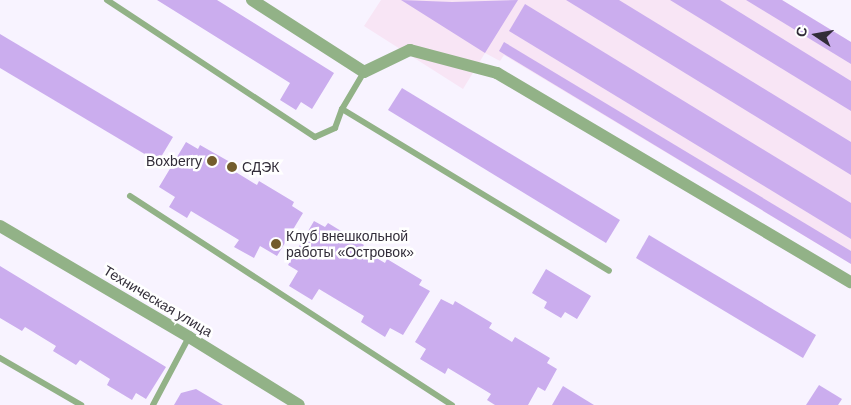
<!DOCTYPE html>
<meta charset="utf-8">
<style>
body{margin:0}
#map{position:relative;width:851px;height:405px;overflow:hidden;background:#f8f3ff;font-family:Arial,sans-serif}
div>[style]{position:absolute}
.industrial>*{inset:0;background:#f8e5f5}
.building>*{inset:0;background:#cbadee}
.service>*{height:6px;margin:-3px;padding:0 3px;transform-origin:3px;border-radius:3px;background:#92b287}
.minor>*{height:12px;margin:-6px;padding:0 6px;transform-origin:6px;border-radius:6px;background:#92b287}
.tertiary>*{height:12px;margin:-6px;padding:0 6px;transform-origin:6px;border-radius:6px;background:#92b287}
.dots>*{width:14px;height:14px;translate:-50% -50%;box-sizing:border-box;border:2px solid #fff;border-radius:50%}
span{translate:-50% -50%;white-space:nowrap;text-align:center;line-height:1.15;-webkit-text-stroke:5px #fff;paint-order:stroke}
.poi-label{font-size:14px;color:#322d39}
.right{translate:-100% -50%;text-align:right}
.left{translate:0 -50%;text-align:left}
.street-label{font-size:14px;color:#322d39}
.north{position:absolute;left:791px;top:10px;width:50px;height:50px;-webkit-text-stroke:4px #fff;paint-order:stroke;rotate:282deg;font-size:14px;font-weight:700;line-height:20px;text-align:center;color:#322d39}
.north::after{content:'';display:block;margin:auto;width:18px;height:22px;background:#322d39;clip-path:polygon(50% 0,100% 100%,50% 72%,0 100%)}
</style>
<div id="map">
<div class="industrial">
<div style="clip-path:polygon(381px 0,782px 0,851px 42px,851px 264px,504px 55px,500px 61px,485px 53px,463px 89px,364px 26px)"></div>
</div>
<div class="building">
<div style="clip-path:polygon(157px 0,217px 0,334px 73px,312px 109px,301px 102px,296px 110px,280px 100px,290px 83px)"></div>
<div style="clip-path:polygon(401px 0,452px 2px,518px 0,485px 53px)"></div>
<div style="clip-path:polygon(566px 0,619px 0,851px 142px,851px 175px)"></div>
<div style="clip-path:polygon(670px 0,720px 0,851px 81px,851px 111px)"></div>
<div style="clip-path:polygon(746px 0,782px 0,851px 42px,851px 64px)"></div>
<div style="clip-path:polygon(525px 4px,851px 203px,851px 239px,509px 31px)"></div>
<div style="clip-path:polygon(0 34px,173px 137px,158px 162px,0 68px)"></div>
<div style="clip-path:polygon(504px 42px,851px 251px,851px 264px,499px 51px)"></div>
<div style="clip-path:polygon(402px 88px,620px 220px,606px 243px,388px 110px)"></div>
<div style="clip-path:polygon(186px 142px,198px 149px,200px 145px,237px 166px,234px 171px,257px 185px,259px 181px,294px 202px,292px 206px,303px 213px,277px 256px,260px 246px,254px 258px,234px 247px,239px 240px,191px 211px,187px 218px,169px 207px,175px 197px,159px 187px)"></div>
<div style="clip-path:polygon(314px 221px,325px 227px,328px 223px,364px 245px,361px 249px,385px 263px,387px 259px,422px 280px,419px 285px,430px 291px,403px 335px,390px 328px,385px 337px,361px 322px,364px 316px,319px 289px,312px 300px,289px 286px,298px 271px,288px 265px)"></div>
<div style="clip-path:polygon(649px 235px,816px 335px,803px 358px,636px 258px)"></div>
<div style="clip-path:polygon(0 266px,166px 367px,146px 399px,136px 393px,132px 400px,107px 385px,110px 379px,80px 360px,76px 365px,53px 351px,56px 346px,25px 327px,22px 331px,0 318px)"></div>
<div style="clip-path:polygon(546px 269px,591px 296px,577px 319px,565px 312px,561px 318px,544px 308px,547px 302px,532px 293px)"></div>
<div style="clip-path:polygon(441px 299px,453px 305px,455px 301px,492px 323px,489px 328px,512px 342px,515px 337px,550px 358px,547px 363px,557px 369px,545px 391px,538px 387px,528px 405px,495px 405px,487px 400px,491px 394px,448px 368px,445px 374px,420px 359px,426px 349px,415px 342px)"></div>
<div style="clip-path:polygon(819px 385px,842px 399px,838px 405px,806px 405px)"></div>
<div style="clip-path:polygon(563px 386px,594px 405px,552px 405px)"></div>
<div style="clip-path:polygon(196px 389px,223px 405px,174px 405px,181px 393px)"></div>
</div>
<div class="service">
<div style="left:107px;top:0;width:249px;rotate:33.4deg"></div>
<div style="left:315px;top:137px;width:22px;rotate:-24deg"></div>
<div style="left:335px;top:128px;width:20px;rotate:-70deg"></div>
<div style="left:364px;top:72px;width:43px;rotate:120.7deg"></div>
<div style="left:342px;top:109px;width:312px;rotate:31.2deg"></div>
<div style="left:130px;top:196px;width:384px;rotate:33deg"></div>
<div style="left:0;top:358px;width:94px;rotate:30.1deg"></div>
<div style="left:153px;top:405px;width:77px;rotate:-62.1deg"></div>
</div>
<div class="minor">
<div style="left:252px;top:0;width:133px;rotate:32.7deg"></div>
<div style="left:364px;top:72px;width:51px;rotate:-25.6deg"></div>
<div style="left:410px;top:50px;width:90px;rotate:14.8deg"></div>
<div style="left:497px;top:73px;width:411px;rotate:30.6deg"></div>
</div>
<div class="tertiary">
<div style="left:0;top:226px;width:219px;rotate:30.4deg"></div>
<div style="left:189px;top:337px;width:129px;rotate:31.7deg"></div>
</div>
<div class="dots">
<div style="left:212px;top:161px;background:#735d2d"></div>
<div style="left:232px;top:167px;background:#735d2d"></div>
<div style="left:276px;top:244px;background:#735d2d"></div>
</div>
<div class="poi-label">
<span class="right" style="left:202px;top:161px">Boxberry</span>
<span class="left" style="left:242px;top:167px">СДЭК</span>
<span class="left" style="left:286px;top:244px">Клуб внешкольной<br>работы «Островок»</span>
</div>
<div class="street-label">
<span style="left:158px;top:301px;rotate:31deg">Техническая улица</span>
</div>
<div class="north">С</div>
</div>
